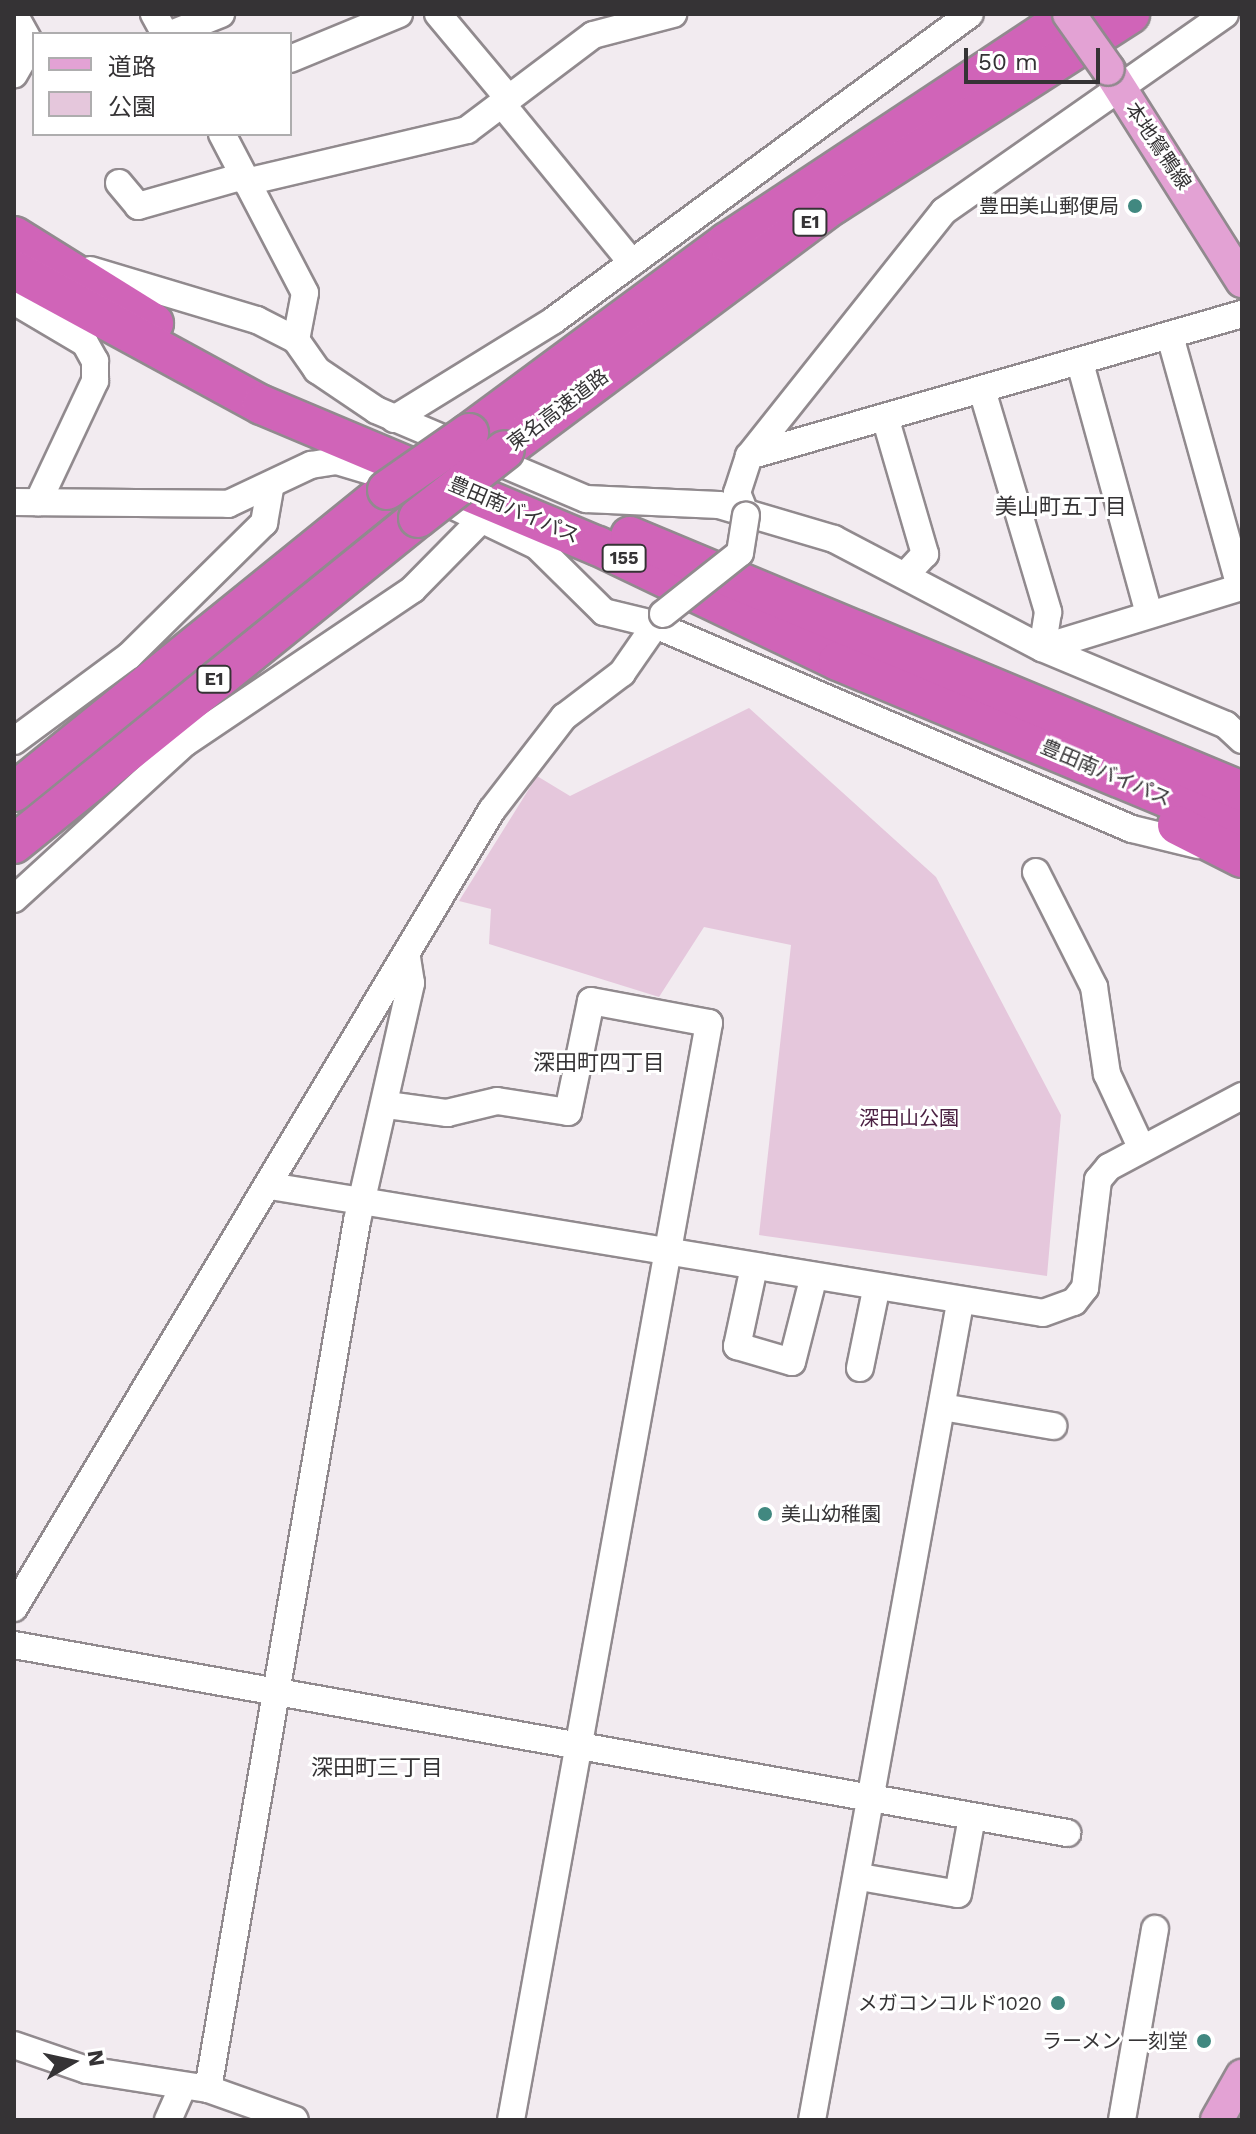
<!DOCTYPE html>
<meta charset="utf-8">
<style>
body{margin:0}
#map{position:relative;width:1256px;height:2134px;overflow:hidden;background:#f2ebf0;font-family:"Work Sans","Noto Sans JP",sans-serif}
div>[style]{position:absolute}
.green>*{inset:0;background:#e5c7dc}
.roads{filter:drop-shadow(2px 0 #918a8e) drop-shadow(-2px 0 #918a8e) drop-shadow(0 2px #918a8e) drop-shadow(0 -2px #918a8e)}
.minor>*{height:26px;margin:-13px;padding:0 13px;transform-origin:13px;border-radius:13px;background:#fff}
.major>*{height:32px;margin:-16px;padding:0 16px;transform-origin:16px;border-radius:16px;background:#e3a2d4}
.highway>*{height:38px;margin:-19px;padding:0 19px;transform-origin:19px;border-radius:19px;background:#d064b8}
.bridges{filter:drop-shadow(2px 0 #918a8e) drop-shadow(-2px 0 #918a8e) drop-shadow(0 2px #918a8e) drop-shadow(0 -2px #918a8e)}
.minor-bridge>*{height:26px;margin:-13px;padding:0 13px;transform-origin:13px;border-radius:13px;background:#fff}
.major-bridge>*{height:32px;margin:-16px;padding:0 16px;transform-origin:16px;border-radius:16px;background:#e3a2d4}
.highway-bridge>*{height:38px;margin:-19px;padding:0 19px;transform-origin:19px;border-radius:19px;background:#d064b8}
.dots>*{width:22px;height:22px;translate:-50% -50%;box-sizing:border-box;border:4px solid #fff;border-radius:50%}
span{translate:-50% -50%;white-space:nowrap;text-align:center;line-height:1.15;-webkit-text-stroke:6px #fff;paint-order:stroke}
.shield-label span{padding:2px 6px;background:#fff;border:2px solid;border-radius:6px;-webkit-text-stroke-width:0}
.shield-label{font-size:18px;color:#353335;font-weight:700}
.street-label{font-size:20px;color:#353335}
.poi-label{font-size:20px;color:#353335}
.right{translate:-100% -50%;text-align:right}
.left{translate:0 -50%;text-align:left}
.park-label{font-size:20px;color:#4b2042}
.neighbourhood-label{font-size:22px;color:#353335}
.frame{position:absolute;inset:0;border:16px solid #353335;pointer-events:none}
.legend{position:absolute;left:32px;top:32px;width:260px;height:104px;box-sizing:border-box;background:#fff;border:2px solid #aeadae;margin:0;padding:10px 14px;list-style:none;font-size:24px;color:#353335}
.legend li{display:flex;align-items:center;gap:16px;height:40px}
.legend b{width:40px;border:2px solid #aeadae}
.north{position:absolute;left:32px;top:2022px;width:80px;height:80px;-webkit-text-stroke:6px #fff;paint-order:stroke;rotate:81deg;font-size:22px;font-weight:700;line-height:32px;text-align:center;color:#353335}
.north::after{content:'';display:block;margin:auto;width:28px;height:36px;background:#353335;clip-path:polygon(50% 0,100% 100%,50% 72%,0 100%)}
.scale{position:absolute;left:964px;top:48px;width:136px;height:36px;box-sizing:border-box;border:4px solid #353335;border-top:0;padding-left:10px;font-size:24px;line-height:28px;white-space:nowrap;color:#353335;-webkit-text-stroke:6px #fff;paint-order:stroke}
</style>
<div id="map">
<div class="green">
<div style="clip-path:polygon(749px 708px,936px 877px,1061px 1115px,1047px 1276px,759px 1235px,791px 945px,704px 927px,659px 997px,489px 944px,491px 909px,459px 901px,537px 776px,570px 796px)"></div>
</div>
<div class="roads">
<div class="minor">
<div style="left:14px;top:14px;width:35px;rotate:61deg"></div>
<div style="left:31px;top:45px;width:34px;rotate:120deg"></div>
<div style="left:154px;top:14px;width:23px;rotate:61deg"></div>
<div style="left:438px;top:14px;width:111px;rotate:50.1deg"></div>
<div style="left:171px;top:34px;width:54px;rotate:-21.8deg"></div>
<div style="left:290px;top:59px;width:118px;rotate:-22.4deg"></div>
<div style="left:502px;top:104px;width:205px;rotate:50.7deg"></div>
<div style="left:222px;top:134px;width:179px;rotate:62.4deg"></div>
<div style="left:305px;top:293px;width:48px;rotate:100.8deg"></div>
<div style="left:246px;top:182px;width:227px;rotate:-13.2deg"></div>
<div style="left:467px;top:130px;width:158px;rotate:-37deg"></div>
<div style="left:593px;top:35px;width:83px;rotate:-14.7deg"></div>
<div style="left:119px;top:183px;width:30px;rotate:50deg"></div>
<div style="left:138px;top:206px;width:109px;rotate:-15.9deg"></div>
<div style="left:90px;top:270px;width:174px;rotate:16.7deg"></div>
<div style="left:257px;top:320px;width:44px;rotate:27.1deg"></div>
<div style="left:296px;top:340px;width:37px;rotate:55deg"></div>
<div style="left:317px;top:370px;width:71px;rotate:34.1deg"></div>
<div style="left:376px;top:410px;width:228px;rotate:23deg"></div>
<div style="left:586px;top:499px;width:133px;rotate:2.6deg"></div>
<div style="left:719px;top:505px;width:120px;rotate:16.5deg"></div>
<div style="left:834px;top:539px;width:235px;rotate:27.7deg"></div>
<div style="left:1042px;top:648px;width:199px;rotate:22.7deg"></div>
<div style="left:1226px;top:725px;width:22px;rotate:43deg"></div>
<div style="left:14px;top:301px;width:82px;rotate:30.6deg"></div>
<div style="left:85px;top:343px;width:21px;rotate:61deg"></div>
<div style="left:95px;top:361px;width:20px;rotate:90deg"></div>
<div style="left:95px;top:381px;width:134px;rotate:115.2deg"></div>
<div style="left:1170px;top:336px;width:261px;rotate:74.4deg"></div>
<div style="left:1080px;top:363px;width:259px;rotate:74.6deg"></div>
<div style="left:982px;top:390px;width:232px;rotate:73.4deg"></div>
<div style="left:1048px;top:612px;width:36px;rotate:99deg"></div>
<div style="left:1042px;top:648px;width:209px;rotate:-17deg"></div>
<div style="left:885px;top:417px;width:143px;rotate:73.7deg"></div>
<div style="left:925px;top:554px;width:25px;rotate:133deg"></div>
<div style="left:394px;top:419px;width:188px;rotate:-31.7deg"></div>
<div style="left:554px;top:320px;width:516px;rotate:-36.34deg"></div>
<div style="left:749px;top:456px;width:513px;rotate:-16.07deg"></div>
<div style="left:437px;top:498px;width:111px;rotate:25.6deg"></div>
<div style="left:537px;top:546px;width:94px;rotate:44.6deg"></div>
<div style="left:604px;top:612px;width:50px;rotate:13.8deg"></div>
<div style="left:653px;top:624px;width:521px;rotate:23.17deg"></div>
<div style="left:1132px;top:829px;width:68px;rotate:13.6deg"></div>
<div style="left:14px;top:502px;width:214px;rotate:0.5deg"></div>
<div style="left:228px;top:504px;width:92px;rotate:-25.2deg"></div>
<div style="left:311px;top:465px;width:26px;rotate:-9deg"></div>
<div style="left:337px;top:461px;width:55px;rotate:16.8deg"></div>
<div style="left:746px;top:515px;width:24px;rotate:-112deg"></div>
<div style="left:737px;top:493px;width:39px;rotate:-72deg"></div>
<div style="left:749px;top:456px;width:313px;rotate:-51.5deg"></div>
<div style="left:944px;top:211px;width:343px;rotate:-35deg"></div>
<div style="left:14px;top:741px;width:143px;rotate:-36.5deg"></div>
<div style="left:129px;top:656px;width:190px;rotate:-44.6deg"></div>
<div style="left:264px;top:523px;width:35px;rotate:-80deg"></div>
<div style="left:1036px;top:872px;width:129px;rotate:63.2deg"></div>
<div style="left:1094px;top:987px;width:88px;rotate:81.5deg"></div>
<div style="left:1107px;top:1074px;width:81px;rotate:65deg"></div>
<div style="left:14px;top:899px;width:231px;rotate:-42.4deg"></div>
<div style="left:185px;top:743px;width:275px;rotate:-34deg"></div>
<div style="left:413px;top:589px;width:98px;rotate:-45.4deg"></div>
<div style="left:387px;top:1105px;width:61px;rotate:7.6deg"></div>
<div style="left:447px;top:1113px;width:51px;rotate:-13.5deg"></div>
<div style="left:497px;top:1101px;width:72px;rotate:8.8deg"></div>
<div style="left:568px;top:1112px;width:113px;rotate:-78.3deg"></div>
<div style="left:591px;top:1001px;width:120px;rotate:10.6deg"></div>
<div style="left:709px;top:1023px;width:1115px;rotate:100.23deg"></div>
<div style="left:270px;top:1186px;width:783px;rotate:9.33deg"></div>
<div style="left:1043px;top:1313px;width:33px;rotate:-20deg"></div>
<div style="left:1074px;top:1302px;width:18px;rotate:-52deg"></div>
<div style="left:1085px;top:1288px;width:109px;rotate:-83.1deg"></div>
<div style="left:1098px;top:1180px;width:17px;rotate:-50deg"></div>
<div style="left:1109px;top:1167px;width:151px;rotate:-28.1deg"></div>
<div style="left:754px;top:1267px;width:81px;rotate:102.1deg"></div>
<div style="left:737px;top:1346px;width:57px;rotate:16.2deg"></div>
<div style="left:792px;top:1362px;width:89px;rotate:-75.7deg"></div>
<div style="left:860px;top:1368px;width:80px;rotate:-78.4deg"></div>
<div style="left:942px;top:1407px;width:113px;rotate:9.7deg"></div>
<div style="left:14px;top:1608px;width:930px;rotate:-59.08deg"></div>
<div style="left:492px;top:810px;width:118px;rotate:-52.3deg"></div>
<div style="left:564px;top:717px;width:73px;rotate:-37.2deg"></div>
<div style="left:622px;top:673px;width:72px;rotate:-55.2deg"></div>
<div style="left:14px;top:1645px;width:1070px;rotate:10.12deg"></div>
<div style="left:860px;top:1877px;width:99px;rotate:9.8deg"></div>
<div style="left:958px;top:1894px;width:78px;rotate:-79.7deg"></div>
<div style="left:14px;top:2045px;width:77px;rotate:18.9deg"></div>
<div style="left:87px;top:2070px;width:122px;rotate:8.9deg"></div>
<div style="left:208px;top:2089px;width:92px;rotate:19.6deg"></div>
<div style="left:208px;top:2089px;width:881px;rotate:-80.26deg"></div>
<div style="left:357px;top:1221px;width:244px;rotate:-77.2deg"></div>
<div style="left:411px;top:983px;width:26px;rotate:-99deg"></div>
<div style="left:168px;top:2120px;width:35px;rotate:-66deg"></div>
<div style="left:812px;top:2120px;width:830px;rotate:-79.73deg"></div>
<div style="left:1122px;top:2120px;width:194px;rotate:-80.2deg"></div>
</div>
<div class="major">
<div style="left:1108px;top:69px;width:251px;rotate:57.7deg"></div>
<div style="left:1217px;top:2120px;width:51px;rotate:-60.4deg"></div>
</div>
<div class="highway">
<div style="left:14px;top:236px;width:165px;rotate:31.9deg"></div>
<div style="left:14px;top:270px;width:282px;rotate:28.6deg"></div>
<div style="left:262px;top:405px;width:364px;rotate:22.8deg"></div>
<div style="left:598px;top:546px;width:266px;rotate:25.6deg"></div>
<div style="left:838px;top:661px;width:438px;rotate:22.6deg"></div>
<div style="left:469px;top:433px;width:321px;rotate:-36.5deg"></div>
<div style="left:727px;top:242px;width:414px;rotate:-33.5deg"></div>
<div style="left:505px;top:450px;width:409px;rotate:-36.8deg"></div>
<div style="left:833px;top:205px;width:353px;rotate:-32.7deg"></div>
<div style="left:630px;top:536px;width:663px;rotate:22.62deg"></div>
<div style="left:14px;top:792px;width:480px;rotate:-39deg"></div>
<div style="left:1177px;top:825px;width:73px;rotate:26.9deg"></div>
<div style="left:14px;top:844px;width:519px;rotate:-38.9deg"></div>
</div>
</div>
<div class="bridges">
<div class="minor-bridge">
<div style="left:663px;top:614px;width:98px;rotate:-38.4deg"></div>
<div style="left:740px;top:553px;width:38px;rotate:-81deg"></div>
</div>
<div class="major-bridge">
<div style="left:1069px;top:14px;width:67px;rotate:54.7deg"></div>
</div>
<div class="highway-bridge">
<div style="left:387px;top:490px;width:100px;rotate:-34.8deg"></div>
<div style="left:418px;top:518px;width:110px;rotate:-38deg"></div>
</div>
</div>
<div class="dots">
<div style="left:1135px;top:206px;background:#418880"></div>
<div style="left:765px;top:1514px;background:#418880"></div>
<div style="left:1058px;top:2003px;background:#418880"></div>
<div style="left:1204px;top:2041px;background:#418880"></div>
</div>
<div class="shield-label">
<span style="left:810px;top:222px">E1</span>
<span style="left:624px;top:558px">155</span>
<span style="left:214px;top:679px">E1</span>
</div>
<div class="street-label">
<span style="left:1158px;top:146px;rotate:56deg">本地鴛鴨線</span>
<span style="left:558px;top:410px;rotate:-37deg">東名高速道路</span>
<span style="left:514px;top:510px;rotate:23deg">豊田南バイパス</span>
<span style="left:1106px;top:773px;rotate:23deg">豊田南バイパス</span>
</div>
<div class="poi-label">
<span class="right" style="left:1119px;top:206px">豊田美山郵便局</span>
<span class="left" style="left:781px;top:1514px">美山幼稚園</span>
<span class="right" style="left:1042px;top:2003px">メガコンコルド1020</span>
<span class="right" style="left:1188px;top:2041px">ラーメン 一刻堂</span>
</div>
<div class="park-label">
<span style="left:909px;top:1118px">深田山公園</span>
</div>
<div class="neighbourhood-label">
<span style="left:1061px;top:507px">美山町五丁目</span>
<span style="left:599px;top:1063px">深田町四丁目</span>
<span style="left:377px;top:1768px">深田町三丁目</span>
</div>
<div class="frame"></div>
<ul class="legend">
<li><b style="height:10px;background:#e3a2d4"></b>道路</li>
<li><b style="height:22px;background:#e5c7dc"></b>公園</li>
</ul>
<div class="north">N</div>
<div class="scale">50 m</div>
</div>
